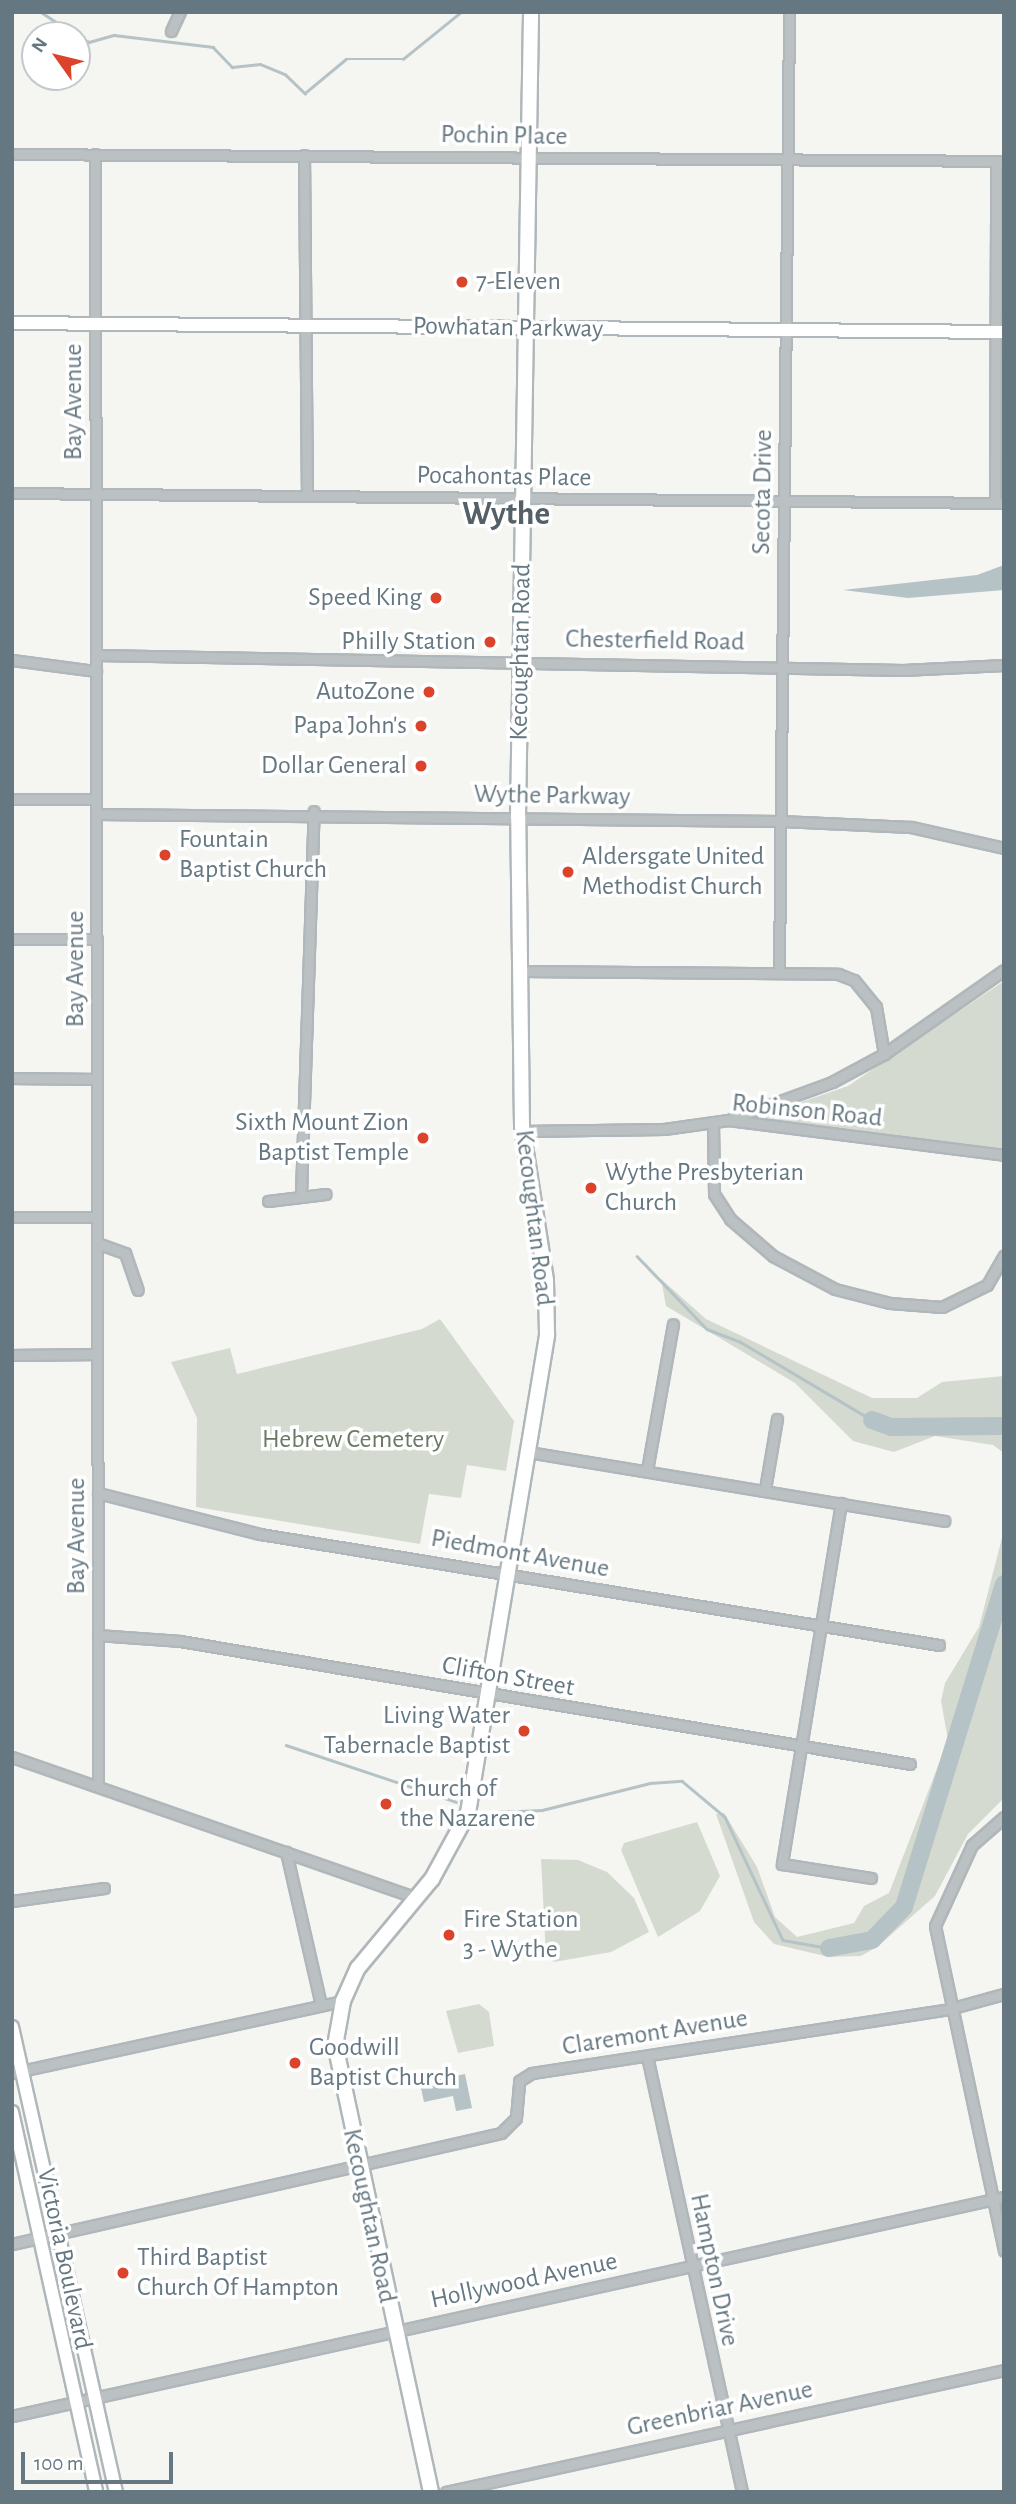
<!DOCTYPE html>
<style>
body{margin:0}
#map{position:relative;width:1016px;height:2504px;overflow:hidden;background:#f5f5f2;font-family:"Alegreya Sans",sans-serif}
div>[style]{position:absolute}
.green>*{inset:0;background:#d5dad1}
.water>*{inset:0;background:#b5c3c6}
.stream>*{height:2.5px;margin:-1.25px;padding:0 1.25px;transform-origin:1.25px;border-radius:1.25px;background:#b5c3c6}
.river>*{height:18px;margin:-9px;padding:0 9px;transform-origin:9px;border-radius:9px;background:#b5c3c6}
.roads{filter:drop-shadow(2px 0 #b0b7ba) drop-shadow(-2px 0 #b0b7ba) drop-shadow(0 2px #b0b7ba) drop-shadow(0 -2px #b0b7ba)}
.street>*{height:9px;margin:-4.5px;padding:0 4.5px;transform-origin:4.5px;border-radius:4.5px;background:#bbc1c3}
.secondary>*{height:12px;margin:-6px;padding:0 6px;transform-origin:6px;border-radius:6px;background:#fff}
.primary>*{height:14px;margin:-7px;padding:0 7px;transform-origin:7px;border-radius:7px;background:#fff}
.dots>*{width:19px;height:19px;translate:-50% -50%;box-sizing:border-box;border:4px solid #fff;border-radius:50%}
span{translate:-50% -50%;white-space:nowrap;text-align:center;line-height:1.15;-webkit-text-stroke:7px #fff;paint-order:stroke}
.street-label{font-size:26px;color:#657881}
.poi-label{font-size:26px;color:#657881}
.left{translate:0 -50%;text-align:left}
.right{translate:-100% -50%;text-align:right}
.park-label{font-size:26px;color:#6a7964}
.district-label{font-size:33px;color:#536067;font-weight:700}
.frame{position:absolute;inset:0;border:14px solid #657881;pointer-events:none}
.north{position:absolute;left:21px;top:21px;width:70px;height:70px;box-sizing:border-box;background:#fff;border:2px solid #c1c9cd;border-radius:50%;rotate:304deg;font-size:19px;font-weight:700;line-height:28px;text-align:center;color:#657881}
.north::after{content:'';display:block;margin:auto;width:24px;height:32px;background:#db432b;clip-path:polygon(50% 0,100% 100%,50% 72%,0 100%)}
.scale{position:absolute;left:21px;top:2452px;width:152px;height:32px;box-sizing:border-box;border:4px solid #657881;border-top:0;padding-left:9px;font-size:21px;line-height:24px;white-space:nowrap;color:#657881;-webkit-text-stroke:5px #fff;paint-order:stroke}
</style>
<div id="map">
<div class="green">
<div style="clip-path:polygon(1004px 981px,1004px 1149px,765px 1120px,767px 1114px,848px 1086px)"></div>
<div style="clip-path:polygon(661px 1279px,706px 1319px,872px 1398px,917px 1398px,942px 1382px,1004px 1376px,1004px 1453px,993px 1445px,935px 1436px,894px 1452px,853px 1441px,795px 1383px,666px 1306px)"></div>
<div style="clip-path:polygon(440px 1319px,514px 1421px,506px 1471px,467px 1465px,461px 1498px,429px 1494px,420px 1544px,196px 1507px,197px 1418px,171px 1362px,230px 1348px,237px 1374px,422px 1329px)"></div>
<div style="clip-path:polygon(1004px 1530px,1004px 1798px,968px 1834px,935px 1896px,877px 1947px,861px 1956px,829px 1957px,774px 1944px,754px 1922px,716px 1814px,724px 1813px,757px 1867px,775px 1917px,797px 1937px,854px 1923px,864px 1906px,889px 1893px,948px 1740px,941px 1701px,945px 1683px,979px 1627px)"></div>
<div style="clip-path:polygon(697px 1822px,720px 1876px,700px 1911px,658px 1937px,621px 1850px,624px 1843px)"></div>
<div style="clip-path:polygon(541px 1859px,578px 1860px,607px 1872px,634px 1898px,649px 1932px,611px 1952px,554px 1962px,546px 1956px)"></div>
<div style="clip-path:polygon(479px 2004px,489px 2012px,494px 2046px,458px 2053px,446px 2011px)"></div>
</div>
<div class="water">
<div style="clip-path:polygon(1004px 565px,1004px 590px,908px 598px,843px 590px,977px 575px)"></div>
<div style="clip-path:polygon(465px 2074px,472px 2108px,456px 2111px,453px 2096px,424px 2102px,420px 2083px)"></div>
</div>
<div class="stream">
<div style="left:41px;top:12px;width:42px;rotate:33.3deg"></div>
<div style="left:77px;top:35px;width:14px;rotate:30deg"></div>
<div style="left:89px;top:42px;width:26px;rotate:-16deg"></div>
<div style="left:114px;top:35px;width:100px;rotate:6.9deg"></div>
<div style="left:213px;top:47px;width:28px;rotate:46deg"></div>
<div style="left:232px;top:67px;width:28px;rotate:-6deg"></div>
<div style="left:260px;top:64px;width:27px;rotate:22deg"></div>
<div style="left:285px;top:74px;width:28px;rotate:44deg"></div>
<div style="left:305px;top:93px;width:53px;rotate:-39.7deg"></div>
<div style="left:346px;top:59px;width:57px"></div>
<div style="left:403px;top:59px;width:75px;rotate:-39deg"></div>
<div style="left:637px;top:1256px;width:101px;rotate:46.2deg"></div>
<div style="left:707px;top:1329px;width:34px;rotate:21deg"></div>
<div style="left:739px;top:1341px;width:155px;rotate:30.7deg"></div>
<div style="left:286px;top:1745px;width:179px;rotate:18.5deg"></div>
<div style="left:494px;top:1812px;width:48px;rotate:-2.4deg"></div>
<div style="left:542px;top:1810px;width:111px;rotate:-14deg"></div>
<div style="left:650px;top:1783px;width:32px;rotate:-4deg"></div>
<div style="left:682px;top:1781px;width:56px;rotate:39.9deg"></div>
<div style="left:725px;top:1817px;width:136px;rotate:64.8deg"></div>
<div style="left:783px;top:1940px;width:47px;rotate:9.9deg"></div>
</div>
<div class="river">
<div style="left:872px;top:1420px;width:20px;rotate:20deg"></div>
<div style="left:891px;top:1427px;width:113px;rotate:-0.5deg"></div>
<div style="left:829px;top:1948px;width:44px;rotate:-10.5deg"></div>
<div style="left:872px;top:1940px;width:46px;rotate:-45.9deg"></div>
<div style="left:904px;top:1907px;width:338px;rotate:-72.8deg"></div>
</div>
<div class="roads">
<div class="street">
<div style="left:171px;top:31px;width:21px;rotate:-65deg"></div>
<div style="left:12px;top:154px;width:992px;rotate:0.4deg"></div>
<div style="left:95px;top:154px;width:1630px;rotate:89.89deg"></div>
<div style="left:304px;top:155px;width:341px;rotate:89.5deg"></div>
<div style="left:12px;top:493px;width:992px;rotate:0.58deg"></div>
<div style="left:995px;top:503px;width:342px;rotate:-89.8deg"></div>
<div style="left:96px;top:655px;width:807px;rotate:1.06deg"></div>
<div style="left:903px;top:670px;width:101px;rotate:-2.8deg"></div>
<div style="left:12px;top:660px;width:85px;rotate:7.5deg"></div>
<div style="left:12px;top:799px;width:84px"></div>
<div style="left:96px;top:814px;width:685px;rotate:0.59deg"></div>
<div style="left:781px;top:821px;width:130px;rotate:2.6deg"></div>
<div style="left:911px;top:827px;width:95px;rotate:12.7deg"></div>
<div style="left:12px;top:939px;width:85px"></div>
<div style="left:520px;top:971px;width:318px;rotate:0.5deg"></div>
<div style="left:838px;top:974px;width:17px;rotate:21deg"></div>
<div style="left:854px;top:980px;width:35px;rotate:51deg"></div>
<div style="left:876px;top:1007px;width:48px;rotate:80.3deg"></div>
<div style="left:779px;top:971px;width:959px;rotate:-89.4deg"></div>
<div style="left:12px;top:1078px;width:85px;rotate:0.7deg"></div>
<div style="left:731px;top:1119px;width:108px;rotate:-20.1deg"></div>
<div style="left:832px;top:1082px;width:59px;rotate:-28.3deg"></div>
<div style="left:884px;top:1054px;width:146px;rotate:-35deg"></div>
<div style="left:713px;top:1122px;width:72px;rotate:89.2deg"></div>
<div style="left:714px;top:1194px;width:30px;rotate:57deg"></div>
<div style="left:730px;top:1219px;width:57px;rotate:40.7deg"></div>
<div style="left:773px;top:1256px;width:70px;rotate:28deg"></div>
<div style="left:835px;top:1289px;width:57px;rotate:14.3deg"></div>
<div style="left:890px;top:1303px;width:52px;rotate:4.4deg"></div>
<div style="left:942px;top:1307px;width:50px;rotate:-26.1deg"></div>
<div style="left:987px;top:1285px;width:34px;rotate:-60deg"></div>
<div style="left:522px;top:1131px;width:142px;rotate:-0.8deg"></div>
<div style="left:664px;top:1129px;width:65px;rotate:-8deg"></div>
<div style="left:728px;top:1120px;width:278px;rotate:7.2deg"></div>
<div style="left:301px;top:1194px;width:383px;rotate:-88.1deg"></div>
<div style="left:268px;top:1201px;width:58px;rotate:-6.9deg"></div>
<div style="left:12px;top:1217px;width:85px"></div>
<div style="left:97px;top:1243px;width:30px;rotate:20deg"></div>
<div style="left:125px;top:1253px;width:39px;rotate:71deg"></div>
<div style="left:12px;top:1355px;width:85px;rotate:-0.7deg"></div>
<div style="left:528px;top:1452px;width:422px;rotate:9.4deg"></div>
<div style="left:647px;top:1470px;width:148px;rotate:-79.9deg"></div>
<div style="left:765px;top:1489px;width:71px;rotate:-80.3deg"></div>
<div style="left:98px;top:1493px;width:167px;rotate:14.2deg"></div>
<div style="left:260px;top:1534px;width:688px;rotate:9.28deg"></div>
<div style="left:841px;top:1503px;width:366px;rotate:99.3deg"></div>
<div style="left:782px;top:1864px;width:90px;rotate:8.9deg"></div>
<div style="left:98px;top:1635px;width:82px;rotate:4.2deg"></div>
<div style="left:180px;top:1641px;width:740px;rotate:9.56deg"></div>
<div style="left:12px;top:1757px;width:428px;rotate:19.2deg"></div>
<div style="left:1004px;top:1817px;width:43px;rotate:138.8deg"></div>
<div style="left:972px;top:1845px;width:89px;rotate:114.6deg"></div>
<div style="left:935px;top:1926px;width:332px;rotate:78deg"></div>
<div style="left:286px;top:1852px;width:157px;rotate:77.1deg"></div>
<div style="left:12px;top:1901px;width:93px;rotate:-8deg"></div>
<div style="left:647px;top:2056px;width:446px;rotate:77.7deg"></div>
<div style="left:12px;top:2073px;width:339px;rotate:-12.3deg"></div>
<div style="left:12px;top:2244px;width:501px;rotate:-12.79deg"></div>
<div style="left:501px;top:2133px;width:21px;rotate:-45deg"></div>
<div style="left:516px;top:2118px;width:37px;rotate:-85deg"></div>
<div style="left:519px;top:2081px;width:15px;rotate:-32deg"></div>
<div style="left:532px;top:2073px;width:422px;rotate:-8.7deg"></div>
<div style="left:949px;top:2009px;width:57px;rotate:-15.3deg"></div>
<div style="left:12px;top:2416px;width:1016px;rotate:-12.45deg"></div>
<div style="left:446px;top:2492px;width:571px;rotate:-12.33deg"></div>
</div>
<div class="secondary">
<div style="left:12px;top:323px;width:992px;rotate:0.52deg"></div>
<div style="left:12px;top:2027px;width:476px;rotate:77.4deg"></div>
<div style="left:12px;top:2112px;width:389px;rotate:77.5deg"></div>
</div>
<div class="primary">
<div style="left:431px;top:2492px;width:456px;rotate:-102.1deg"></div>
<div style="left:335px;top:2046px;width:46px;rotate:-79.9deg"></div>
<div style="left:343px;top:2001px;width:36px;rotate:-66deg"></div>
<div style="left:358px;top:1968px;width:116px;rotate:-50.3deg"></div>
<div style="left:432px;top:1879px;width:75px;rotate:-61.4deg"></div>
<div style="left:468px;top:1813px;width:485px;rotate:-80.6deg"></div>
<div style="left:547px;top:1334px;width:54px;rotate:-91.1deg"></div>
<div style="left:546px;top:1280px;width:156px;rotate:-98.9deg"></div>
<div style="left:522px;top:1126px;width:310px;rotate:-90.7deg"></div>
<div style="left:518px;top:816px;width:804px;rotate:-89.07deg"></div>
</div>
</div>
<div class="dots">
<div style="left:462px;top:282px;background:#db432b"></div>
<div style="left:436px;top:598px;background:#db432b"></div>
<div style="left:490px;top:642px;background:#db432b"></div>
<div style="left:429px;top:692px;background:#db432b"></div>
<div style="left:421px;top:726px;background:#db432b"></div>
<div style="left:421px;top:766px;background:#db432b"></div>
<div style="left:165px;top:855px;background:#db432b"></div>
<div style="left:568px;top:872px;background:#db432b"></div>
<div style="left:423px;top:1138px;background:#db432b"></div>
<div style="left:591px;top:1188px;background:#db432b"></div>
<div style="left:524px;top:1731px;background:#db432b"></div>
<div style="left:386px;top:1804px;background:#db432b"></div>
<div style="left:449px;top:1935px;background:#db432b"></div>
<div style="left:295px;top:2063px;background:#db432b"></div>
<div style="left:123px;top:2273px;background:#db432b"></div>
</div>
<div class="street-label">
<span style="left:504px;top:136px;rotate:1deg">Pochin Place</span>
<span style="left:508px;top:328px;rotate:1deg">Powhatan Parkway</span>
<span style="left:74px;top:402px;rotate:-90deg">Bay Avenue</span>
<span style="left:504px;top:477px;rotate:1deg">Pocahontas Place</span>
<span style="left:763px;top:492px;rotate:-89deg">Secota Drive</span>
<span style="left:655px;top:641px;rotate:1deg">Chesterfield Road</span>
<span style="left:521px;top:652px;rotate:-89deg">Kecoughtan Road</span>
<span style="left:552px;top:796px;rotate:1deg">Wythe Parkway</span>
<span style="left:76px;top:969px;rotate:-90deg">Bay Avenue</span>
<span style="left:807px;top:1111px;rotate:6deg">Robinson Road</span>
<span style="left:534px;top:1218px;rotate:83deg">Kecoughtan Road</span>
<span style="left:77px;top:1536px;rotate:-90deg">Bay Avenue</span>
<span style="left:520px;top:1554px;rotate:10deg">Piedmont Avenue</span>
<span style="left:508px;top:1677px;rotate:10deg">Clifton Street</span>
<span style="left:655px;top:2033px;rotate:-9deg">Claremont Avenue</span>
<span style="left:369px;top:2216px;rotate:78deg">Kecoughtan Road</span>
<span style="left:64px;top:2259px;rotate:78deg">Victoria Boulevard</span>
<span style="left:714px;top:2270px;rotate:78deg">Hampton Drive</span>
<span style="left:524px;top:2281px;rotate:-12deg">Hollywood Avenue</span>
<span style="left:720px;top:2409px;rotate:-12deg">Greenbriar Avenue</span>
</div>
<div class="poi-label">
<span class="left" style="left:476px;top:282px">7-Eleven</span>
<span class="right" style="left:422px;top:598px">Speed King</span>
<span class="right" style="left:476px;top:642px">Philly Station</span>
<span class="right" style="left:415px;top:692px">AutoZone</span>
<span class="right" style="left:407px;top:726px">Papa John's</span>
<span class="right" style="left:407px;top:766px">Dollar General</span>
<span class="left" style="left:179px;top:855px">Fountain<br>Baptist Church</span>
<span class="left" style="left:582px;top:872px">Aldersgate United<br>Methodist Church</span>
<span class="right" style="left:409px;top:1138px">Sixth Mount Zion<br>Baptist Temple</span>
<span class="left" style="left:605px;top:1188px">Wythe Presbyterian<br>Church</span>
<span class="right" style="left:510px;top:1731px">Living Water<br>Tabernacle Baptist</span>
<span class="left" style="left:400px;top:1804px">Church of<br>the Nazarene</span>
<span class="left" style="left:463px;top:1935px">Fire Station<br>3 - Wythe</span>
<span class="left" style="left:309px;top:2063px">Goodwill<br>Baptist Church</span>
<span class="left" style="left:137px;top:2273px">Third Baptist<br>Church Of Hampton</span>
</div>
<div class="park-label">
<span style="left:353px;top:1440px">Hebrew Cemetery</span>
</div>
<div class="district-label">
<span style="left:506px;top:515px">Wythe</span>
</div>
<div class="frame"></div>
<div class="north">N</div>
<div class="scale">100 m</div>
</div>
